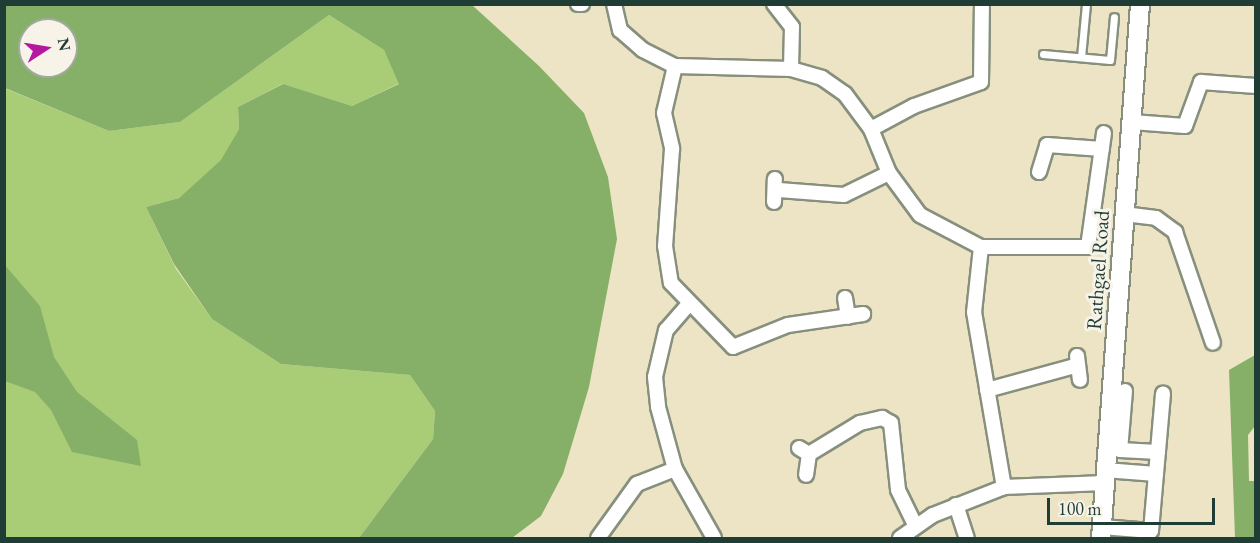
<!DOCTYPE html>
<style>
body{margin:0}
#map{position:relative;width:1260px;height:543px;overflow:hidden;background:#ede4c6;font-family:"EB Garamond",serif}
div>[style]{position:absolute}
.green>*{inset:0;background:#a9cc76}
.forest>*{inset:0;background:#86b067}
.roads{filter:drop-shadow(2px 0 #86907d) drop-shadow(-2px 0 #86907d) drop-shadow(0 2px #86907d) drop-shadow(0 -2px #86907d)}
.lane>*{height:7px;margin:-3.5px;padding:0 3.5px;transform-origin:3.5px;border-radius:3.5px;background:#fff}
.street>*{height:14px;margin:-7px;padding:0 7px;transform-origin:7px;border-radius:7px;background:#fff}
.secondary>*{height:18px;margin:-9px;padding:0 9px;transform-origin:9px;border-radius:9px;background:#fff}
span{translate:-50% -50%;white-space:nowrap;text-align:center;line-height:1.15;-webkit-text-stroke:6px #f7f3e8;paint-order:stroke}
.street-label{font-size:21px;color:#1f3d34}
.frame{position:absolute;inset:0;border:6px solid #1f3d34;pointer-events:none}
.north{position:absolute;left:18px;top:18px;width:60px;height:60px;box-sizing:border-box;background:#f7f3e8;border:2px solid #a1aaa0;border-radius:50%;rotate:78deg;font-size:16px;font-weight:700;line-height:24px;text-align:center;color:#1f3d34}
.north::after{content:'';display:block;margin:auto;width:21px;height:27px;background:#b5179e;clip-path:polygon(50% 0,100% 100%,50% 72%,0 100%)}
.scale{position:absolute;left:1047px;top:498px;width:168px;height:27px;box-sizing:border-box;border:3px solid #1f3d34;border-top:0;padding-left:8px;font-size:18px;line-height:21px;white-space:nowrap;color:#1f3d34;-webkit-text-stroke:4px #f7f3e8;paint-order:stroke}
</style>
<div id="map">
<div class="green">
<div style="clip-path:polygon(329px 15px,384px 50px,400px 83px,352px 106px,282px 84px,238px 107px,239px 129px,222px 160px,179px 198px,146px 207px,176px 269px,212px 319px,281px 364px,410px 375px,435px 411px,433px 439px,359px 538px,5px 538px,4px 88px,109px 131px,180px 122px)"></div>
</div>
<div class="forest">
<div style="clip-path:polygon(evenodd,4px 5px,472px 5px,539px 66px,584px 113px,608px 177px,617px 239px,589px 387px,563px 474px,541px 516px,512px 538px,359px 538px,433px 439px,435px 411px,410px 375px,281px 364px,212px 319px,174px 264px,146px 207px,179px 198px,221px 160px,239px 129px,238px 107px,283px 84px,352px 106px,399px 84px,384px 50px,329px 15px,180px 122px,109px 131px,5px 88px,4px 5px,30px 30px,66px 30px,66px 66px,30px 66px,30px 30px)"></div>
<div style="clip-path:polygon(4px 264px,40px 306px,54px 357px,77px 392px,137px 440px,141px 466px,72px 452px,51px 410px,35px 392px,5px 381px)"></div>
<div style="clip-path:polygon(1255px 355px,1255px 426px,1248px 435px,1249px 481px,1255px 481px,1255px 538px,1235px 538px,1229px 370px)"></div>
</div>
<div class="roads">
<div class="lane">
<div style="left:1043px;top:54px;width:67px;rotate:5.1deg"></div>
<div style="left:1110px;top:60px;width:43px;rotate:-84.7deg"></div>
<div style="left:1081px;top:57px;width:53px;rotate:-84.6deg"></div>
</div>
<div class="street">
<div style="left:578px;top:4px;width:4px"></div>
<div style="left:614px;top:4px;width:27px;rotate:77deg"></div>
<div style="left:620px;top:30px;width:30px;rotate:41deg"></div>
<div style="left:643px;top:50px;width:36px;rotate:27deg"></div>
<div style="left:675px;top:66px;width:116px;rotate:1.5deg"></div>
<div style="left:791px;top:69px;width:32px;rotate:16deg"></div>
<div style="left:822px;top:78px;width:28px;rotate:35deg"></div>
<div style="left:845px;top:94px;width:44px;rotate:53.4deg"></div>
<div style="left:871px;top:129px;width:48px;rotate:67.8deg"></div>
<div style="left:889px;top:173px;width:52px;rotate:53.6deg"></div>
<div style="left:920px;top:215px;width:69px;rotate:27.7deg"></div>
<div style="left:981px;top:247px;width:107px"></div>
<div style="left:1088px;top:247px;width:115px;rotate:-82deg"></div>
<div style="left:774px;top:4px;width:29px;rotate:52deg"></div>
<div style="left:792px;top:27px;width:42px;rotate:91.4deg"></div>
<div style="left:675px;top:66px;width:48px;rotate:103.2deg"></div>
<div style="left:664px;top:113px;width:37px;rotate:77deg"></div>
<div style="left:672px;top:149px;width:97px;rotate:94.1deg"></div>
<div style="left:665px;top:246px;width:37px;rotate:81deg"></div>
<div style="left:671px;top:283px;width:89px;rotate:45.9deg"></div>
<div style="left:733px;top:347px;width:59px;rotate:-21.8deg"></div>
<div style="left:788px;top:325px;width:76px;rotate:-8.3deg"></div>
<div style="left:1132px;top:122px;width:53px;rotate:4.3deg"></div>
<div style="left:1185px;top:126px;width:47px;rotate:-70deg"></div>
<div style="left:1201px;top:82px;width:55px;rotate:4.2deg"></div>
<div style="left:871px;top:129px;width:49px;rotate:-28.1deg"></div>
<div style="left:914px;top:106px;width:71px;rotate:-19.7deg"></div>
<div style="left:981px;top:82px;width:78px;rotate:-89.3deg"></div>
<div style="left:1039px;top:172px;width:28px;rotate:-73deg"></div>
<div style="left:1047px;top:145px;width:55px;rotate:4.2deg"></div>
<div style="left:779px;top:190px;width:65px;rotate:4.4deg"></div>
<div style="left:844px;top:195px;width:50px;rotate:-26.1deg"></div>
<div style="left:774px;top:202px;width:23px;rotate:-88deg"></div>
<div style="left:1124px;top:214px;width:32px;rotate:7deg"></div>
<div style="left:1156px;top:218px;width:24px;rotate:36deg"></div>
<div style="left:1175px;top:232px;width:117px;rotate:71.1deg"></div>
<div style="left:981px;top:247px;width:65px;rotate:96.1deg"></div>
<div style="left:974px;top:312px;width:178px;rotate:80.3deg"></div>
<div style="left:845px;top:298px;width:19px;rotate:81deg"></div>
<div style="left:688px;top:305px;width:33px;rotate:131deg"></div>
<div style="left:666px;top:330px;width:48px;rotate:103.2deg"></div>
<div style="left:655px;top:377px;width:30px;rotate:84deg"></div>
<div style="left:658px;top:407px;width:64px;rotate:74.7deg"></div>
<div style="left:675px;top:469px;width:79px;rotate:60.5deg"></div>
<div style="left:1077px;top:356px;width:24px;rotate:83deg"></div>
<div style="left:987px;top:390px;width:91px;rotate:-15.3deg"></div>
<div style="left:1125px;top:391px;width:59px;rotate:94.8deg"></div>
<div style="left:1120px;top:450px;width:38px;rotate:3deg"></div>
<div style="left:799px;top:448px;width:12px;rotate:31deg"></div>
<div style="left:809px;top:454px;width:21px;rotate:98deg"></div>
<div style="left:809px;top:454px;width:60px;rotate:-31.3deg"></div>
<div style="left:860px;top:423px;width:23px;rotate:-13deg"></div>
<div style="left:882px;top:418px;width:10px;rotate:29deg"></div>
<div style="left:891px;top:423px;width:67px;rotate:84deg"></div>
<div style="left:898px;top:490px;width:39px;rotate:64deg"></div>
<div style="left:1105px;top:470px;width:51px;rotate:4.5deg"></div>
<div style="left:956px;top:505px;width:35px;rotate:72deg"></div>
<div style="left:1102px;top:527px;width:49px;rotate:4.7deg"></div>
<div style="left:1151px;top:531px;width:138px;rotate:-85deg"></div>
<div style="left:598px;top:538px;width:67px;rotate:-54.2deg"></div>
<div style="left:637px;top:484px;width:41px;rotate:-21.5deg"></div>
<div style="left:900px;top:538px;width:40px;rotate:-34.9deg"></div>
<div style="left:933px;top:515px;width:76px;rotate:-21.5deg"></div>
<div style="left:1004px;top:487px;width:100px;rotate:-2.3deg"></div>
</div>
<div class="secondary">
<div style="left:1101px;top:538px;width:535px;rotate:-85.82deg"></div>
</div>
</div>
<div class="street-label">
<span style="left:1098px;top:270px;rotate:-86deg">Rathgael Road</span>
</div>
<div class="frame"></div>
<div class="north">N</div>
<div class="scale">100 m</div>
</div>
